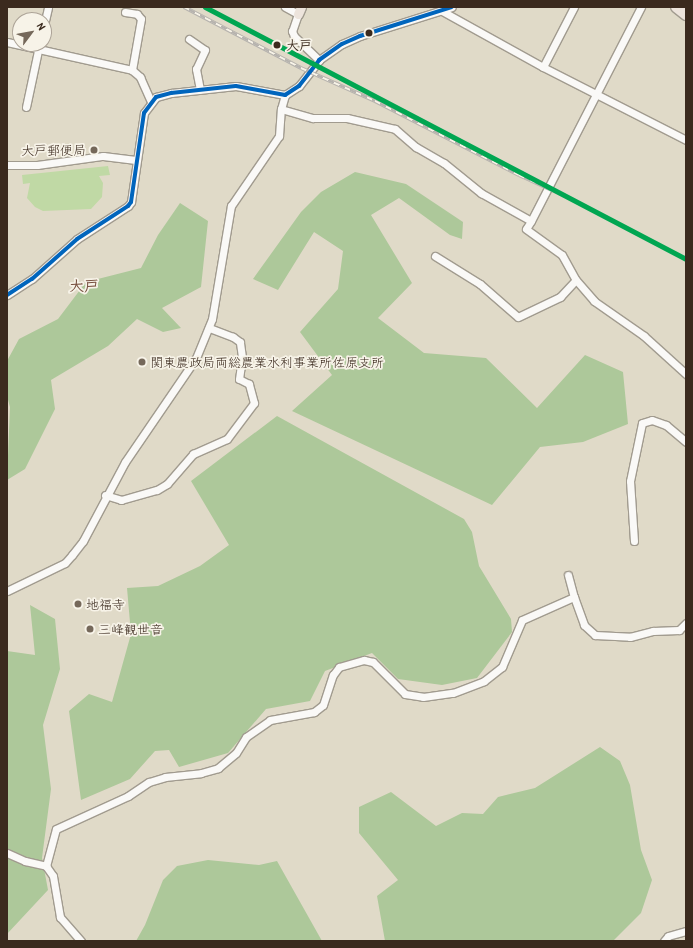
<!DOCTYPE html>
<meta charset="utf-8">
<style>
body{margin:0}
#map{position:relative;width:693px;height:948px;overflow:hidden;background:#e0dac8;font-family:"Patrick Hand","Klee One",sans-serif}
div>[style]{position:absolute}
.green>*{inset:0;background:#c0d9a5}
.forest>*{inset:0;background:#adc89a}
.roads{filter:drop-shadow(1px 0 #a19b8f) drop-shadow(-1px 0 #a19b8f) drop-shadow(0 1px #a19b8f) drop-shadow(0 -1px #a19b8f)}
.minor>*{height:7px;margin:-3.5px;padding:0 3.5px;transform-origin:3.5px;border-radius:3.5px;background:#faf9f7}
.major>*{height:9px;margin:-4.5px;padding:0 4.5px;transform-origin:4.5px;border-radius:4.5px;background:#ede4dc}
.highway>*{height:10px;margin:-5px;padding:0 5px;transform-origin:5px;border-radius:5px;background:#ede4dc}
.rail>*{height:3.5px;margin-top:-1.75px;transform-origin:0;background:repeating-linear-gradient(90deg,#f7f3e8 0 6px,#b5b2ae 0 12px);box-sizing:border-box;border-block:1px solid #b5b2ae}
.bus-1>*{height:4px;margin:-2px;padding:0 2px;transform-origin:2px;border-radius:2px;background:#0065bd}
.rail-1>*{height:5px;margin:-2.5px;padding:0 2.5px;transform-origin:2.5px;border-radius:2.5px;background:#00a651}
.dots>*{width:11px;height:11px;translate:-50% -50%;box-sizing:border-box;border:2px solid #f7f3e8;border-radius:50%}
span{translate:-50% -50%;white-space:nowrap;text-align:center;line-height:1.15;-webkit-text-stroke:3.5px #f7f3e8;paint-order:stroke}
.stop-label{font-size:13px;color:#3b2a1e;font-weight:700}
.left{translate:0 -50%;text-align:left}
.poi-label{font-size:13px;color:#3b2a1e}
.right{translate:-100% -50%;text-align:right}
.quarter-label{font-size:15px;color:#774f3e;font-weight:700}
.frame{position:absolute;inset:0;border:8px solid #3b2a1e;pointer-events:none}
.north{position:absolute;left:12px;top:12px;width:40px;height:40px;box-sizing:border-box;background:#f7f3e8;border:1px solid #aca397;border-radius:50%;rotate:58deg;font-size:11px;font-weight:700;line-height:16px;text-align:center;color:#3b2a1e}
.north::after{content:'';display:block;margin:auto;width:14px;height:18px;background:#75685a;clip-path:polygon(50% 0,100% 100%,50% 72%,0 100%)}
</style>
<div id="map">
<div class="green">
<div style="clip-path:polygon(108px 166px,110px 175px,99px 176px,103px 183px,102px 197px,91px 209px,43px 211px,35px 207px,27px 198px,30px 183px,23px 184px,22px 175px)"></div>
</div>
<div class="forest">
<div style="clip-path:polygon(355px 172px,406px 184px,463px 222px,462px 239px,450px 235px,399px 198px,371px 215px,412px 283px,378px 318px,424px 353px,486px 358px,537px 408px,585px 355px,623px 372px,628px 424px,583px 442px,540px 447px,492px 505px,292px 411px,332px 375px,300px 332px,338px 289px,343px 251px,314px 232px,278px 290px,253px 279px,301px 212px,321px 192px)"></div>
<div style="clip-path:polygon(180px 203px,208px 221px,201px 287px,162px 308px,181px 328px,163px 332px,137px 319px,108px 346px,51px 380px,55px 409px,25px 469px,7px 480px,10px 407px,7px 396px,7px 361px,19px 339px,58px 319px,86px 282px,141px 268px,158px 235px)"></div>
<div style="clip-path:polygon(277px 416px,464px 519px,472px 532px,479px 566px,511px 619px,512px 632px,477px 678px,442px 685px,398px 679px,372px 653px,325px 671px,310px 701px,266px 709px,228px 753px,179px 767px,169px 750px,155px 751px,130px 779px,81px 800px,69px 711px,89px 694px,112px 702px,131px 634px,127px 588px,158px 586px,200px 566px,229px 545px,191px 481px)"></div>
<div style="clip-path:polygon(30px 605px,55px 619px,60px 669px,43px 725px,51px 789px,42px 858px,48px 890px,7px 934px,7px 651px,35px 655px)"></div>
<div style="clip-path:polygon(600px 747px,620px 761px,630px 785px,641px 850px,652px 880px,641px 913px,613px 941px,385px 941px,377px 896px,398px 880px,359px 833px,359px 807px,391px 792px,436px 826px,462px 813px,483px 814px,498px 797px,535px 788px)"></div>
<div style="clip-path:polygon(208px 860px,259px 865px,277px 861px,322px 941px,136px 941px,145px 925px,163px 880px,177px 866px)"></div>
</div>
<div class="roads">
<div class="minor">
<div style="left:285px;top:7px;width:15px;rotate:28deg"></div>
<div style="left:298px;top:14px;width:18px;rotate:109deg"></div>
<div style="left:292px;top:31px;width:5px;rotate:68deg"></div>
<div style="left:294px;top:36px;width:35px;rotate:44deg"></div>
<div style="left:442px;top:11px;width:115px;rotate:29deg"></div>
<div style="left:543px;top:67px;width:161px;rotate:27deg"></div>
<div style="left:125px;top:12px;width:12px;rotate:9deg"></div>
<div style="left:137px;top:14px;width:6px;rotate:51deg"></div>
<div style="left:141px;top:19px;width:52px;rotate:100deg"></div>
<div style="left:44px;top:25px;width:18px;rotate:-77deg"></div>
<div style="left:189px;top:39px;width:19px;rotate:35deg"></div>
<div style="left:205px;top:50px;width:21px;rotate:115deg"></div>
<div style="left:196px;top:69px;width:21px;rotate:79deg"></div>
<div style="left:7px;top:42px;width:128px;rotate:12.6deg"></div>
<div style="left:132px;top:70px;width:11px;rotate:41deg"></div>
<div style="left:140px;top:77px;width:27px;rotate:66deg"></div>
<div style="left:543px;top:67px;width:68px;rotate:-62.7deg"></div>
<div style="left:26px;top:107px;width:62px;rotate:-78deg"></div>
<div style="left:281px;top:109px;width:33px;rotate:16deg"></div>
<div style="left:313px;top:118px;width:34px"></div>
<div style="left:347px;top:118px;width:49px;rotate:12.9deg"></div>
<div style="left:395px;top:129px;width:28px;rotate:41deg"></div>
<div style="left:416px;top:147px;width:32px;rotate:30deg"></div>
<div style="left:444px;top:163px;width:48px;rotate:39deg"></div>
<div style="left:481px;top:193px;width:57px;rotate:29.2deg"></div>
<div style="left:531px;top:221px;width:241px;rotate:-62.8deg"></div>
<div style="left:7px;top:165px;width:30px"></div>
<div style="left:37px;top:165px;width:67px;rotate:-7.8deg"></div>
<div style="left:103px;top:156px;width:33px;rotate:7deg"></div>
<div style="left:531px;top:221px;width:9px;rotate:122deg"></div>
<div style="left:526px;top:229px;width:44px;rotate:35.8deg"></div>
<div style="left:562px;top:255px;width:29px;rotate:61deg"></div>
<div style="left:576px;top:280px;width:28px;rotate:49deg"></div>
<div style="left:594px;top:301px;width:61px;rotate:35deg"></div>
<div style="left:644px;top:336px;width:57px;rotate:42.1deg"></div>
<div style="left:435px;top:256px;width:53px;rotate:31.9deg"></div>
<div style="left:480px;top:284px;width:50px;rotate:41deg"></div>
<div style="left:518px;top:317px;width:47px;rotate:-25.5deg"></div>
<div style="left:560px;top:297px;width:23px;rotate:-47deg"></div>
<div style="left:7px;top:295px;width:30px;rotate:-33deg"></div>
<div style="left:32px;top:279px;width:60px;rotate:-41.6deg"></div>
<div style="left:77px;top:239px;width:61px;rotate:-32.9deg"></div>
<div style="left:128px;top:206px;width:5px;rotate:-53deg"></div>
<div style="left:131px;top:202px;width:90px;rotate:-81.7deg"></div>
<div style="left:144px;top:113px;width:20px;rotate:-53deg"></div>
<div style="left:156px;top:97px;width:16px;rotate:-15deg"></div>
<div style="left:171px;top:93px;width:65px;rotate:-6.1deg"></div>
<div style="left:236px;top:86px;width:50px;rotate:10.4deg"></div>
<div style="left:285px;top:95px;width:17px;rotate:-33deg"></div>
<div style="left:299px;top:86px;width:33px;rotate:-52deg"></div>
<div style="left:319px;top:60px;width:28px;rotate:-35deg"></div>
<div style="left:342px;top:44px;width:20px;rotate:-24deg"></div>
<div style="left:360px;top:36px;width:96px;rotate:-17.5deg"></div>
<div style="left:105px;top:495px;width:17px;rotate:17deg"></div>
<div style="left:121px;top:500px;width:37px;rotate:-16deg"></div>
<div style="left:157px;top:490px;width:12px;rotate:-31deg"></div>
<div style="left:167px;top:484px;width:40px;rotate:-49deg"></div>
<div style="left:193px;top:454px;width:37px;rotate:-24deg"></div>
<div style="left:227px;top:439px;width:45px;rotate:-53.1deg"></div>
<div style="left:254px;top:403px;width:20px;rotate:-105deg"></div>
<div style="left:249px;top:384px;width:11px;rotate:-153deg"></div>
<div style="left:239px;top:379px;width:22px;rotate:-82deg"></div>
<div style="left:242px;top:357px;width:15px;rotate:-98deg"></div>
<div style="left:240px;top:342px;width:9px;rotate:-144deg"></div>
<div style="left:233px;top:337px;width:26px;rotate:-159deg"></div>
<div style="left:634px;top:541px;width:60px;rotate:-93.8deg"></div>
<div style="left:630px;top:481px;width:59px;rotate:-78.3deg"></div>
<div style="left:642px;top:423px;width:10px;rotate:-17deg"></div>
<div style="left:652px;top:420px;width:15px;rotate:20deg"></div>
<div style="left:666px;top:425px;width:26px;rotate:40deg"></div>
<div style="left:568px;top:575px;width:23px;rotate:75deg"></div>
<div style="left:7px;top:591px;width:64px;rotate:-25.8deg"></div>
<div style="left:65px;top:563px;width:11px;rotate:-49deg"></div>
<div style="left:72px;top:555px;width:18px;rotate:-52deg"></div>
<div style="left:83px;top:541px;width:89px;rotate:-62deg"></div>
<div style="left:125px;top:462px;width:126px;rotate:-55.7deg"></div>
<div style="left:196px;top:358px;width:42px;rotate:-67.7deg"></div>
<div style="left:212px;top:319px;width:115px;rotate:-80.5deg"></div>
<div style="left:231px;top:206px;width:85px;rotate:-55.6deg"></div>
<div style="left:279px;top:136px;width:27px;rotate:-86deg"></div>
<div style="left:281px;top:109px;width:15px;rotate:-74deg"></div>
<div style="left:7px;top:853px;width:20px;rotate:24deg"></div>
<div style="left:25px;top:861px;width:22px;rotate:13deg"></div>
<div style="left:46px;top:866px;width:12px;rotate:55deg"></div>
<div style="left:53px;top:876px;width:42px;rotate:80.3deg"></div>
<div style="left:60px;top:917px;width:32px;rotate:49deg"></div>
<div style="left:46px;top:866px;width:38px;rotate:-75deg"></div>
<div style="left:56px;top:829px;width:79px;rotate:-24.6deg"></div>
<div style="left:128px;top:796px;width:25px;rotate:-34deg"></div>
<div style="left:149px;top:782px;width:17px;rotate:-17deg"></div>
<div style="left:165px;top:777px;width:36px;rotate:-6deg"></div>
<div style="left:201px;top:773px;width:18px;rotate:-16deg"></div>
<div style="left:218px;top:768px;width:23px;rotate:-40deg"></div>
<div style="left:236px;top:753px;width:19px;rotate:-58deg"></div>
<div style="left:246px;top:737px;width:29px;rotate:-35deg"></div>
<div style="left:270px;top:720px;width:45px;rotate:-10.3deg"></div>
<div style="left:314px;top:712px;width:11px;rotate:-38deg"></div>
<div style="left:323px;top:705px;width:32px;rotate:-72deg"></div>
<div style="left:333px;top:675px;width:10px;rotate:-53deg"></div>
<div style="left:339px;top:667px;width:26px;rotate:-16deg"></div>
<div style="left:364px;top:660px;width:9px;rotate:13deg"></div>
<div style="left:373px;top:662px;width:45px;rotate:45deg"></div>
<div style="left:405px;top:694px;width:18px;rotate:9deg"></div>
<div style="left:423px;top:697px;width:30px;rotate:-8deg"></div>
<div style="left:453px;top:693px;width:33px;rotate:-21deg"></div>
<div style="left:484px;top:681px;width:23px;rotate:-38deg"></div>
<div style="left:502px;top:667px;width:51px;rotate:-66.9deg"></div>
<div style="left:522px;top:620px;width:57px;rotate:-23.9deg"></div>
<div style="left:574px;top:597px;width:30px;rotate:70deg"></div>
<div style="left:584px;top:625px;width:15px;rotate:42deg"></div>
<div style="left:595px;top:635px;width:35px;rotate:3deg"></div>
<div style="left:630px;top:637px;width:24px;rotate:-15deg"></div>
<div style="left:653px;top:631px;width:26px;rotate:-2deg"></div>
<div style="left:679px;top:630px;width:10px;rotate:-45deg"></div>
<div style="left:664px;top:941px;width:6px;rotate:-51deg"></div>
<div style="left:668px;top:936px;width:19px;rotate:-16deg"></div>
</div>
<div class="major">
<div style="left:298px;top:14px;width:8px;rotate:-67deg"></div>
</div>
<div class="highway">
<div style="left:676px;top:7px;width:13px;rotate:39deg"></div>
</div>
</div>
<div class="rail">
<div style="left:184px;top:7px;width:132px;rotate:27.5deg"></div>
<div style="left:301px;top:68px;width:81px;rotate:24deg"></div>
<div style="left:375px;top:101px;width:162px;rotate:27.2deg"></div>
<div style="left:519px;top:175px;width:51px;rotate:24.5deg"></div>
</div>
<div class="bus-1">
<div style="left:7px;top:295px;width:30px;rotate:-33deg"></div>
<div style="left:32px;top:279px;width:60px;rotate:-41.6deg"></div>
<div style="left:77px;top:239px;width:61px;rotate:-32.9deg"></div>
<div style="left:128px;top:206px;width:5px;rotate:-53deg"></div>
<div style="left:131px;top:202px;width:90px;rotate:-81.7deg"></div>
<div style="left:144px;top:113px;width:20px;rotate:-53deg"></div>
<div style="left:156px;top:97px;width:16px;rotate:-15deg"></div>
<div style="left:171px;top:93px;width:65px;rotate:-6.1deg"></div>
<div style="left:236px;top:86px;width:50px;rotate:10.4deg"></div>
<div style="left:285px;top:95px;width:17px;rotate:-33deg"></div>
<div style="left:299px;top:86px;width:33px;rotate:-52deg"></div>
<div style="left:319px;top:60px;width:28px;rotate:-35deg"></div>
<div style="left:342px;top:44px;width:20px;rotate:-24deg"></div>
<div style="left:360px;top:36px;width:96px;rotate:-17.5deg"></div>
</div>
<div class="rail-1">
<div style="left:205px;top:7px;width:543px;rotate:27.65deg"></div>
</div>
<div class="dots">
<div style="left:369px;top:33px;background:#3b2a1e"></div>
<div style="left:277px;top:45px;background:#3b2a1e"></div>
<div style="left:94px;top:150px;background:#75685a"></div>
<div style="left:142px;top:362px;background:#75685a"></div>
<div style="left:78px;top:604px;background:#75685a"></div>
<div style="left:90px;top:629px;background:#75685a"></div>
</div>
<div class="stop-label">
<span class="left" style="left:286px;top:45px">大戸</span>
</div>
<div class="poi-label">
<span class="right" style="left:86px;top:150px">大戸郵便局</span>
<span class="left" style="left:150px;top:362px">関東農政局両総農業水利事業所佐原支所</span>
<span class="left" style="left:86px;top:604px">地福寺</span>
<span class="left" style="left:98px;top:629px">三峰観世音</span>
</div>
<div class="quarter-label">
<span style="left:84px;top:286px">大戸</span>
</div>
<div class="frame"></div>
<div class="north">N</div>
</div>
